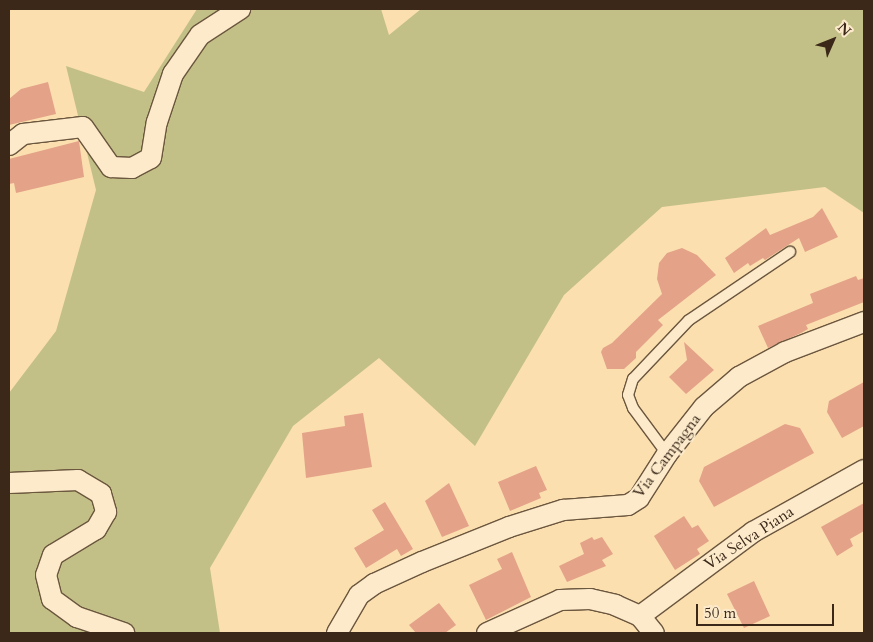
<!DOCTYPE html>
<style>
body{margin:0}
#map{position:relative;width:873px;height:642px;overflow:hidden;background:#fbdfaf;font-family:Cardo,serif}
div>[style]{position:absolute}
.green>*{inset:0;background:#c3c087}
.building>*{inset:0;background:#e4a288}
.roads{filter:drop-shadow(1px 0 #6b563e) drop-shadow(-1px 0 #6b563e) drop-shadow(0 1px #6b563e) drop-shadow(0 -1px #6b563e)}
.service>*{height:10px;margin:-5px;padding:0 5px;transform-origin:5px;border-radius:5px;background:#fceacb}
.minor>*{height:20px;margin:-10px;padding:0 10px;transform-origin:10px;border-radius:10px;background:#fceacb}
span{translate:-50% -50%;white-space:nowrap;text-align:center;line-height:1.15;-webkit-text-stroke:4px #fceacb;paint-order:stroke}
.street-label{font-size:16px;color:#3b2819}
.frame{position:absolute;inset:0;border:10px solid #3b2819;pointer-events:none}
.north{position:absolute;left:808px;top:15px;width:50px;height:50px;-webkit-text-stroke:4px #fceacb;paint-order:stroke;rotate:46deg;font-size:14px;font-weight:700;line-height:20px;text-align:center;color:#3b2819}
.north::after{content:'';display:block;margin:auto;width:18px;height:22px;background:#3b2819;clip-path:polygon(50% 0,100% 100%,50% 72%,0 100%)}
.scale{position:absolute;left:696px;top:604px;width:138px;height:22px;box-sizing:border-box;border:2px solid #3b2819;border-top:0;padding-left:6px;font-size:15px;line-height:18px;white-space:nowrap;color:#3b2819;-webkit-text-stroke:4px #fceacb;paint-order:stroke}
</style>
<div id="map">
<div class="green">
<div style="clip-path:polygon(197px 9px,381px 9px,389px 35px,421px 9px,864px 9px,864px 213px,825px 187px,662px 207px,564px 295px,475px 446px,379px 358px,293px 426px,210px 568px,220px 633px,9px 633px,9px 393px,56px 331px,96px 190px,66px 66px,144px 92px)"></div>
</div>
<div class="building">
<div style="clip-path:polygon(48px 82px,56px 114px,9px 125px,9px 99px,21px 89px)"></div>
<div style="clip-path:polygon(79px 141px,84px 177px,16px 193px,14px 183px,9px 184px,9px 159px)"></div>
<div style="clip-path:polygon(822px 208px,838px 237px,805px 252px,799px 238px,765px 260px,763px 258px,750px 266px,748px 263px,734px 273px,725px 258px,766px 228px,770px 235px,813px 217px)"></div>
<div style="clip-path:polygon(682px 248px,697px 255px,716px 275px,658px 320px,663px 325px,636px 352px,636px 358px,624px 369px,607px 369px,601px 352px,603px 348px,612px 343px,662px 294px,657px 279px,659px 263px,667px 253px)"></div>
<div style="clip-path:polygon(856px 276px,858px 280px,864px 278px,864px 302px,806px 325px,808px 329px,801px 333px,768px 348px,758px 326px,813px 303px,810px 294px)"></div>
<div style="clip-path:polygon(684px 342px,714px 370px,686px 394px,669px 377px,687px 360px)"></div>
<div style="clip-path:polygon(864px 382px,864px 426px,842px 438px,827px 412px,829px 401px)"></div>
<div style="clip-path:polygon(363px 413px,372px 467px,306px 478px,302px 433px,345px 426px,344px 416px)"></div>
<div style="clip-path:polygon(785px 424px,800px 428px,814px 453px,714px 507px,699px 481px,704px 467px)"></div>
<div style="clip-path:polygon(536px 466px,547px 490px,539px 493px,541px 498px,510px 511px,498px 482px)"></div>
<div style="clip-path:polygon(449px 483px,469px 526px,442px 537px,425px 501px)"></div>
<div style="clip-path:polygon(385px 502px,413px 549px,401px 556px,397px 549px,366px 568px,354px 548px,384px 530px,372px 510px)"></div>
<div style="clip-path:polygon(864px 503px,864px 531px,850px 539px,853px 546px,837px 556px,821px 527px)"></div>
<div style="clip-path:polygon(684px 516px,692px 528px,698px 525px,709px 541px,697px 549px,700px 554px,675px 570px,654px 536px)"></div>
<div style="clip-path:polygon(592px 537px,594px 540px,602px 537px,613px 554px,602px 560px,606px 566px,567px 582px,559px 566px,584px 554px,580px 543px)"></div>
<div style="clip-path:polygon(512px 552px,531px 597px,486px 620px,469px 585px,502px 569px,497px 559px)"></div>
<div style="clip-path:polygon(754px 581px,770px 616px,744px 628px,727px 594px)"></div>
<div style="clip-path:polygon(439px 603px,456px 625px,445px 633px,416px 633px,409px 625px)"></div>
</div>
<div class="roads">
<div class="service">
<div style="left:667px;top:454px;width:57px;rotate:-126.5deg"></div>
<div style="left:633px;top:408px;width:14px;rotate:-111deg"></div>
<div style="left:628px;top:395px;width:17px;rotate:-73deg"></div>
<div style="left:633px;top:379px;width:81px;rotate:-46.5deg"></div>
<div style="left:689px;top:320px;width:122px;rotate:-34deg"></div>
</div>
<div class="minor">
<div style="left:9px;top:145px;width:18px;rotate:-38deg"></div>
<div style="left:23px;top:134px;width:60px;rotate:-6.7deg"></div>
<div style="left:83px;top:127px;width:49px;rotate:55deg"></div>
<div style="left:111px;top:167px;width:21px;rotate:3deg"></div>
<div style="left:132px;top:168px;width:21px;rotate:-28deg"></div>
<div style="left:151px;top:158px;width:36px;rotate:-81deg"></div>
<div style="left:157px;top:122px;width:51px;rotate:-71.6deg"></div>
<div style="left:173px;top:74px;width:47px;rotate:-55.3deg"></div>
<div style="left:200px;top:35px;width:48px;rotate:-33deg"></div>
<div style="left:9px;top:483px;width:69px;rotate:-2.5deg"></div>
<div style="left:78px;top:480px;width:27px;rotate:31deg"></div>
<div style="left:101px;top:494px;width:19px;rotate:74deg"></div>
<div style="left:106px;top:512px;width:20px;rotate:120deg"></div>
<div style="left:96px;top:529px;width:50px;rotate:148.8deg"></div>
<div style="left:53px;top:555px;width:21px;rotate:109deg"></div>
<div style="left:46px;top:575px;width:25px;rotate:76deg"></div>
<div style="left:52px;top:599px;width:31px;rotate:36deg"></div>
<div style="left:77px;top:617px;width:50px;rotate:18.8deg"></div>
<div style="left:640px;top:616px;width:141px;rotate:-36.6deg"></div>
<div style="left:753px;top:532px;width:127px;rotate:-29.2deg"></div>
<div style="left:337px;top:633px;width:44px;rotate:-59.9deg"></div>
<div style="left:359px;top:595px;width:19px;rotate:-36deg"></div>
<div style="left:374px;top:584px;width:53px;rotate:-24.6deg"></div>
<div style="left:422px;top:562px;width:94px;rotate:-21.9deg"></div>
<div style="left:509px;top:527px;width:57px;rotate:-17.5deg"></div>
<div style="left:563px;top:510px;width:65px;rotate:-4.4deg"></div>
<div style="left:628px;top:505px;width:13px;rotate:-32deg"></div>
<div style="left:639px;top:498px;width:52px;rotate:-57.5deg"></div>
<div style="left:667px;top:454px;width:60px;rotate:-51.8deg"></div>
<div style="left:704px;top:407px;width:46px;rotate:-40.6deg"></div>
<div style="left:739px;top:377px;width:52px;rotate:-28.5deg"></div>
<div style="left:785px;top:352px;width:85px;rotate:-20.8deg"></div>
<div style="left:487px;top:633px;width:80px;rotate:-24.3deg"></div>
<div style="left:560px;top:600px;width:30px;rotate:-2deg"></div>
<div style="left:590px;top:599px;width:26px;rotate:13deg"></div>
<div style="left:615px;top:605px;width:27px;rotate:24deg"></div>
<div style="left:640px;top:616px;width:22px;rotate:51deg"></div>
</div>
</div>
<div class="street-label">
<span style="left:667px;top:456px;rotate:-53deg">Via Campagna</span>
<span style="left:749px;top:538px;rotate:-33deg">Via Selva Piana</span>
</div>
<div class="frame"></div>
<div class="north">N</div>
<div class="scale">50 m</div>
</div>
